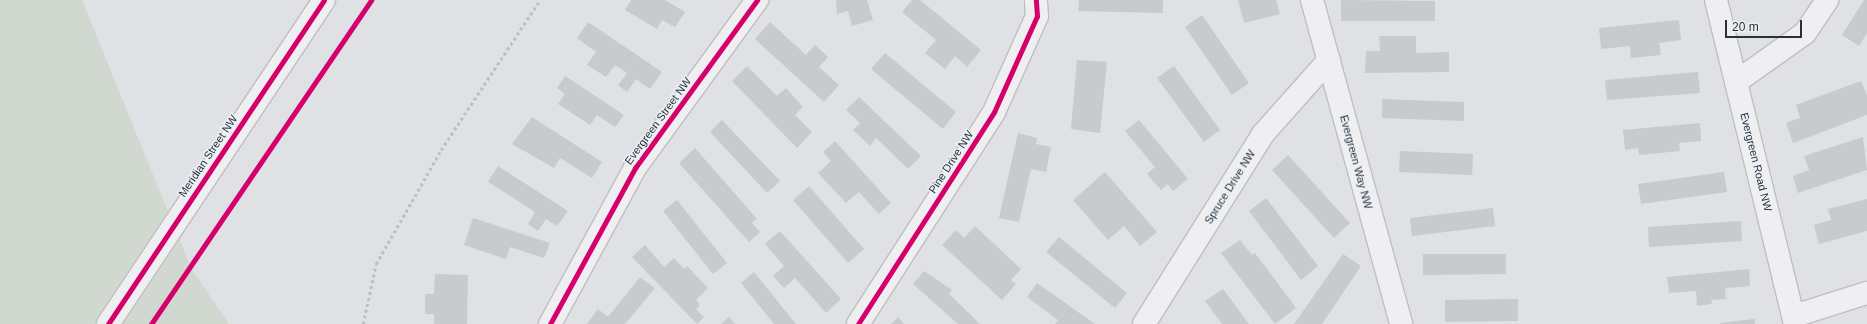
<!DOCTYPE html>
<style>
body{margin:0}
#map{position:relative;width:1867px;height:324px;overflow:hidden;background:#dfe1e4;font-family:Helvetica,sans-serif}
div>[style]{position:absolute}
.green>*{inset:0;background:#d0d8cf}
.building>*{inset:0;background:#c8cacc}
.path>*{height:2.5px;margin-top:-1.25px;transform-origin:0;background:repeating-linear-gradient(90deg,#bdc0c3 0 3px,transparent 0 6px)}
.roads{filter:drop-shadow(1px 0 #bdbfc2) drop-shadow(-1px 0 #bdbfc2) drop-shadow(0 1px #bdbfc2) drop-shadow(0 -1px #bdbfc2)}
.minor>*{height:22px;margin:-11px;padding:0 11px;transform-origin:11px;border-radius:11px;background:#efeff1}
.tertiary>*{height:22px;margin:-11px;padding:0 11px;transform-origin:11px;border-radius:11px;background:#efeff1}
.cycleway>*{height:5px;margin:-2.5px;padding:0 2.5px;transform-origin:2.5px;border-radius:2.5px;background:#d6006c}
span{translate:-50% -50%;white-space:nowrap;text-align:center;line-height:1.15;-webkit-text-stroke:3px #ecf0f4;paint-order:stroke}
.street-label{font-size:11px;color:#27303c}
.scale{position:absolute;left:1725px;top:20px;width:77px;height:18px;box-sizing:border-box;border:2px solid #27303c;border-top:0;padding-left:5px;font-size:12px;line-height:14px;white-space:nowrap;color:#27303c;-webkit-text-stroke:3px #ecf0f4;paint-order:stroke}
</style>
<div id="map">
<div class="green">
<div style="clip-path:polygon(0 0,82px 0,191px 268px,229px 324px,0 324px)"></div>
</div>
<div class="building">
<div style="clip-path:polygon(631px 0,665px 0,685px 12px,675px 27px,662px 20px,657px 29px,625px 10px)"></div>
<div style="clip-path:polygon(836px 0,867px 0,873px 20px,852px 26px,848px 11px,837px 14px)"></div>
<div style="clip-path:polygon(912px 0,920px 0,981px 50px,967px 67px,955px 56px,945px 69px,925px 53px,936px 40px,902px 12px)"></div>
<div style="clip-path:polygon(1079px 0,1163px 0,1163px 13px,1078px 11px)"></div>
<div style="clip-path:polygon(1238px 0,1276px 0,1280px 14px,1244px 23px)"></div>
<div style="clip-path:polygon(1341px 0,1435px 1px,1435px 21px,1341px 21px)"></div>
<div style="clip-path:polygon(1864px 0,1867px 0,1867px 33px,1859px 46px,1842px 35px)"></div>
<div style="clip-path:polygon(1202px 15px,1249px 83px,1232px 95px,1185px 27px)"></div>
<div style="clip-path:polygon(1679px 20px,1681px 40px,1659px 43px,1661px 55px,1631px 58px,1630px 46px,1601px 49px,1599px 28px)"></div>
<div style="clip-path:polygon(588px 22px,662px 72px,650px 89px,636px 79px,627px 92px,618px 85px,627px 73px,615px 65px,606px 77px,587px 65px,596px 52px,577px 38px)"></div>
<div style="clip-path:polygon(770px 22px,806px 55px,815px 45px,828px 57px,819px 67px,839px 85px,824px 102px,755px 39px)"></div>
<div style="clip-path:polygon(1379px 36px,1416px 36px,1416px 53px,1449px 52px,1449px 72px,1365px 73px,1366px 51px,1380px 51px)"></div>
<div style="clip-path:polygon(885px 53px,956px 112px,943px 129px,871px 69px)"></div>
<div style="clip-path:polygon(1077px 60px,1107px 62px,1100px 133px,1071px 129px)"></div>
<div style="clip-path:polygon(747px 66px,777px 96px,786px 88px,803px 107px,795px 115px,812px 132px,797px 148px,732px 81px)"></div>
<div style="clip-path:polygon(1174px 66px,1220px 130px,1204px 142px,1157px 78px)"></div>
<div style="clip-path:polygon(1698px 72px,1700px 93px,1607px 100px,1605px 80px)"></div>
<div style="clip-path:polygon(565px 76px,624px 115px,615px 127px,597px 115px,590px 125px,558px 104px,565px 94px,557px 88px)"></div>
<div style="clip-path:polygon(1861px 81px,1867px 95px,1867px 115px,1793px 143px,1786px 123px,1800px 118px,1796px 105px)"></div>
<div style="clip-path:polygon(859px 97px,921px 156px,908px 169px,876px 138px,870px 146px,853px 130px,860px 123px,846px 110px)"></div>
<div style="clip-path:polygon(1382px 99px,1464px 102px,1464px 121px,1382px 118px)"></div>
<div style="clip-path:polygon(532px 117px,602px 162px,592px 178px,560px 158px,554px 168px,512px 144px)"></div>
<div style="clip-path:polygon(722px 120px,780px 181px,767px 193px,710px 132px)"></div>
<div style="clip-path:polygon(1139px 120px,1188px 179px,1173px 191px,1168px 184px,1161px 190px,1147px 174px,1155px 167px,1125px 131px)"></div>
<div style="clip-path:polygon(1700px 123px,1701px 141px,1679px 143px,1680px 151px,1639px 155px,1638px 148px,1625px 150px,1623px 130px)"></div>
<div style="clip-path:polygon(1018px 133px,1037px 138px,1036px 144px,1051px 147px,1046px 172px,1031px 169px,1019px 222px,999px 218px)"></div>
<div style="clip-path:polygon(1863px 137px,1867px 170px,1798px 193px,1793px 176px,1809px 170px,1804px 156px)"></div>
<div style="clip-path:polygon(835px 141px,891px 203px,879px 214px,859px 192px,846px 203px,818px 173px,831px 161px,823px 152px)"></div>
<div style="clip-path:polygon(695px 148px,757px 219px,752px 223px,760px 232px,749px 242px,679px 163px)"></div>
<div style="clip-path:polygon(1400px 151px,1473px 154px,1472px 175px,1399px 172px)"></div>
<div style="clip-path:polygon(1288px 155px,1350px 223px,1334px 238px,1272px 170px)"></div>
<div style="clip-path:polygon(498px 166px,568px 211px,557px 226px,546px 219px,538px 231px,528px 224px,535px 212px,488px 182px)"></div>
<div style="clip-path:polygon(1105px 172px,1157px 232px,1140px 246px,1124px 226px,1108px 240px,1073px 200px)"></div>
<div style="clip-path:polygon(1724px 172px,1727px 192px,1641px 204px,1638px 184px)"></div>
<div style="clip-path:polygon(809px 186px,864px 249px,848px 263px,793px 200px)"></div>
<div style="clip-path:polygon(1266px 198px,1318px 266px,1301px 280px,1249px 211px)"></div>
<div style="clip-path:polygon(1867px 199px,1867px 231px,1819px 244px,1814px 225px,1831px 220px,1828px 209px)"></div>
<div style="clip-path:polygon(677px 200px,727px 263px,713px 274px,663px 211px)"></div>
<div style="clip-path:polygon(1493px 208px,1495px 226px,1412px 236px,1410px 218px)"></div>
<div style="clip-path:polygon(473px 218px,550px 243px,544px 258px,510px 247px,506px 259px,464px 245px)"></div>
<div style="clip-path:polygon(1741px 221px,1742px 241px,1649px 247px,1648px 227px)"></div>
<div style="clip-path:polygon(975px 226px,1021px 269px,1011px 280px,1016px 284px,1002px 300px,942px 245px,956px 230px,964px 238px)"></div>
<div style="clip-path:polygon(780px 231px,841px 299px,826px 313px,795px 278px,784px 288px,773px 276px,784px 266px,765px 244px)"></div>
<div style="clip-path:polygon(1059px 237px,1127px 293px,1115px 308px,1046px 252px)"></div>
<div style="clip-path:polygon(1240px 240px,1252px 255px,1255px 253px,1296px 308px,1275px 324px,1221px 253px)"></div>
<div style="clip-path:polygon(645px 245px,664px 267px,674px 258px,684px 269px,687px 266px,708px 288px,696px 300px,700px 305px,696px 309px,704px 317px,697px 324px,632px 257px)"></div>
<div style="clip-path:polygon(1343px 254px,1361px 266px,1322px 324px,1294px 324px)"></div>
<div style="clip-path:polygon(1423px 254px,1506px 254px,1506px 274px,1423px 275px)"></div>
<div style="clip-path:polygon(1749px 269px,1750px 286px,1725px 288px,1726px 299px,1711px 300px,1712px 304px,1697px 306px,1696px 291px,1669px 293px,1667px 277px)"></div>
<div style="clip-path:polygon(924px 271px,952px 290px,949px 294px,980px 324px,958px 324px,913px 284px)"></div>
<div style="clip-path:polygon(754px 272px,796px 324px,774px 324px,741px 283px)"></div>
<div style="clip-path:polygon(435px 274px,468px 275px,467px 324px,434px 324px,434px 314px,425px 314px,425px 294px,434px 294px)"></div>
<div style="clip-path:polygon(640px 277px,655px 288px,625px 324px,587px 324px,598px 309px,608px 317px)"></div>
<div style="clip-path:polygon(1037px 283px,1095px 324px,1055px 324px,1058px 320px,1027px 297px)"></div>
<div style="clip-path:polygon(1223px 289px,1249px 324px,1222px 324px,1205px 301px)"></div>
<div style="clip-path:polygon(1518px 299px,1518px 321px,1445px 322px,1445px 300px)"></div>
<div style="clip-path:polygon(729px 317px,735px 324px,721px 324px)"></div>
<div style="clip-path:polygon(898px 317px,904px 324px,891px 324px)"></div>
<div style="clip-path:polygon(1754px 319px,1755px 324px,1720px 324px,1720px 323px)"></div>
</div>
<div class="path">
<div style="left:363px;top:324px;width:61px;rotate:-77.8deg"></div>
<div style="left:376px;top:264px;width:131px;rotate:-60.3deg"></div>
<div style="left:441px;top:150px;width:180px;rotate:-56.6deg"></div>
</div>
<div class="roads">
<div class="minor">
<div style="left:1312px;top:0;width:336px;rotate:74.6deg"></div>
<div style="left:1716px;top:0;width:333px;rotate:76.3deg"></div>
<div style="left:1736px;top:82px;width:85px;rotate:-35.4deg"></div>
<div style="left:1805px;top:33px;width:40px;rotate:-56deg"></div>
<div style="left:1794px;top:316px;width:77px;rotate:-17.5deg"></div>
<div style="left:550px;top:324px;width:178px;rotate:-61.4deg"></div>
<div style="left:635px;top:168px;width:208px;rotate:-54deg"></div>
<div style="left:858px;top:324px;width:252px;rotate:-57.3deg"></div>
<div style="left:994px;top:112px;width:105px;rotate:-65.9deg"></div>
<div style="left:1037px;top:16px;width:16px;rotate:-94deg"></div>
<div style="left:1144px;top:324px;width:224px;rotate:-57.9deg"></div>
<div style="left:1263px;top:134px;width:99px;rotate:-48.3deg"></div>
</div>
<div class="tertiary">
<div style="left:108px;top:324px;width:389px;rotate:-56.3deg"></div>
</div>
</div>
<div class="cycleway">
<div style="left:108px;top:324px;width:389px;rotate:-56.3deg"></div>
<div style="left:151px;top:324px;width:392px;rotate:-55.8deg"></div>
<div style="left:550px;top:324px;width:178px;rotate:-61.4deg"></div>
<div style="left:635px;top:168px;width:208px;rotate:-54deg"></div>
<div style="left:858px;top:324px;width:252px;rotate:-57.3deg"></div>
<div style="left:994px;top:112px;width:105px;rotate:-65.9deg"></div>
<div style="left:1037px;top:16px;width:16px;rotate:-94deg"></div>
</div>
<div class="street-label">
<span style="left:658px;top:121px;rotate:-54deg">Evergreen Street NW</span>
<span style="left:208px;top:156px;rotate:-56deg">Meridian Street NW</span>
<span style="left:951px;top:162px;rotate:-57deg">Pine Drive NW</span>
<span style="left:1356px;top:162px;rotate:75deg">Evergreen Way NW</span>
<span style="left:1756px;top:162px;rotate:76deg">Evergreen Road NW</span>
<span style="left:1230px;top:187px;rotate:-58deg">Spruce Drive NW</span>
</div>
<div class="scale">20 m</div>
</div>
